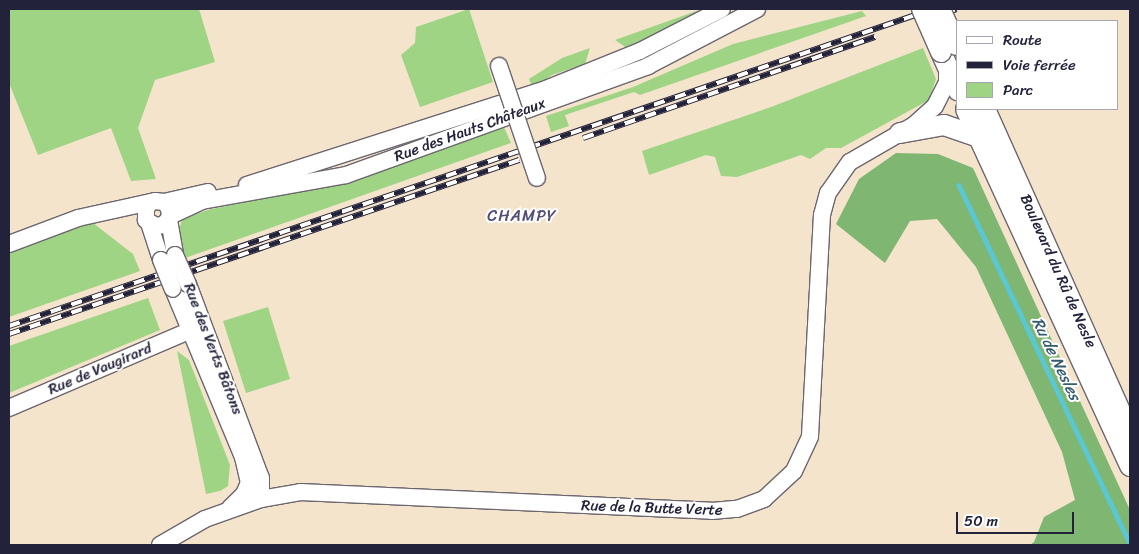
<!DOCTYPE html>
<meta charset="utf-8">
<style>
body{margin:0}
#map{position:relative;width:1139px;height:554px;overflow:hidden;background:#f5e4cc;font-family:Sriracha,sans-serif}
div>[style]{position:absolute}
.green>*{inset:0;background:#9fd485}
.forest>*{inset:0;background:#7fb672}
.stream>*{height:4.5px;margin:-2.25px;padding:0 2.25px;transform-origin:2.25px;border-radius:2.25px;background:#5bc7d3}
.roads{filter:drop-shadow(1px 0 #6c666e) drop-shadow(-1px 0 #6c666e) drop-shadow(0 1px #6c666e) drop-shadow(0 -1px #6c666e)}
.minor>*{height:16px;margin:-8px;padding:0 8px;transform-origin:8px;border-radius:8px;background:#fff}
.major>*{height:20px;margin:-10px;padding:0 10px;transform-origin:10px;border-radius:10px;background:#fff}
.rail>*{height:5.5px;margin-top:-2.75px;transform-origin:0;background:repeating-linear-gradient(90deg,#fff 0 11px,#22223b 0 22px);box-sizing:border-box;border-block:1px solid #22223b}
.bridges{filter:drop-shadow(1px 0 #6c666e) drop-shadow(-1px 0 #6c666e) drop-shadow(0 1px #6c666e) drop-shadow(0 -1px #6c666e)}
.minor-bridge>*{height:16px;margin:-8px;padding:0 8px;transform-origin:8px;border-radius:8px;background:#fff}
.major-bridge>*{height:20px;margin:-10px;padding:0 10px;transform-origin:10px;border-radius:10px;background:#fff}
span{translate:-50% -50%;white-space:nowrap;text-align:center;line-height:1.15;-webkit-text-stroke:4px #fff;paint-order:stroke}
.street-label{font-size:15px;color:#22223b}
.neighbourhood-label{font-size:16px;color:#544f77;letter-spacing:1px}
.water-label{font-size:16px;color:#365c70;font-style:italic}
.frame{position:absolute;inset:0;border:10px solid #22223b;pointer-events:none}
.legend{position:absolute;left:956px;top:20px;width:162px;height:90px;box-sizing:border-box;background:#fff;border:1px solid #a7a7b1;margin:0;padding:6px 9px;list-style:none;font-size:15px;color:#22223b}
.legend li{display:flex;align-items:center;gap:10px;height:25px}
.legend b{width:25px;border:1px solid #a7a7b1}
.scale{position:absolute;left:956px;top:512px;width:118px;height:22px;box-sizing:border-box;border:2px solid #22223b;border-top:0;padding-left:6px;font-size:15px;line-height:18px;white-space:nowrap;color:#22223b;-webkit-text-stroke:4px #fff;paint-order:stroke}
</style>
<div id="map">
<div class="green">
<div style="clip-path:polygon(9px 9px,199px 9px,215px 62px,155px 80px,138px 128px,156px 179px,131px 181px,111px 128px,38px 155px,9px 83px)"></div>
<div style="clip-path:polygon(469px 9px,493px 82px,420px 107px,401px 55px,415px 43px,416px 27px)"></div>
<div style="clip-path:polygon(704px 9px,628px 49px,615px 40px,702px 9px)"></div>
<div style="clip-path:polygon(862px 11px,866px 16px,640px 95px,634px 92px,565px 115px,569px 126px,551px 132px,546px 116px,633px 87px,733px 44px)"></div>
<div style="clip-path:polygon(590px 48px,585px 64px,552px 75px,533px 89px,529px 79px,562px 58px)"></div>
<div style="clip-path:polygon(923px 48px,936px 79px,929px 100px,841px 148px,826px 148px,810px 159px,801px 155px,737px 177px,721px 176px,715px 157px,706px 155px,649px 175px,642px 151px,771px 107px)"></div>
<div style="clip-path:polygon(503px 125px,511px 143px,185px 258px,179px 231px,182px 219px,211px 209px,324px 187px)"></div>
<div style="clip-path:polygon(93px 223px,133px 254px,140px 271px,9px 317px,9px 253px,68px 229px)"></div>
<div style="clip-path:polygon(148px 298px,160px 330px,9px 393px,9px 346px)"></div>
<div style="clip-path:polygon(268px 307px,290px 379px,246px 393px,223px 321px)"></div>
<div style="clip-path:polygon(177px 351px,189px 360px,230px 465px,228px 486px,220px 491px,206px 494px)"></div>
</div>
<div class="forest">
<div style="clip-path:polygon(896px 153px,938px 154px,973px 168px,1130px 510px,1130px 545px,1030px 545px,1034px 542px,1044px 517px,1075px 500px,1062px 452px,976px 267px,937px 219px,910px 221px,885px 263px,836px 224px,859px 179px)"></div>
</div>
<div class="stream">
<div style="left:959px;top:185px;width:397px;rotate:64.5deg"></div>
</div>
<div class="roads">
<div class="minor">
<div style="left:247px;top:185px;width:314px;rotate:-17.8deg"></div>
<div style="left:546px;top:89px;width:101px;rotate:-22deg"></div>
<div style="left:640px;top:51px;width:92px;rotate:-27.1deg"></div>
<div style="left:164px;top:202px;width:45px;rotate:-12.8deg"></div>
<div style="left:170px;top:216px;width:35px;rotate:-25deg"></div>
<div style="left:202px;top:201px;width:146px;rotate:-10.2deg"></div>
<div style="left:346px;top:175px;width:321px;rotate:-19.8deg"></div>
<div style="left:648px;top:66px;width:123px;rotate:-27.6deg"></div>
<div style="left:169px;top:220px;width:36px;rotate:80deg"></div>
<div style="left:149px;top:223px;width:39px;rotate:72deg"></div>
<div style="left:9px;top:244px;width:74px;rotate:-20.6deg"></div>
<div style="left:78px;top:218px;width:79px;rotate:-12.4deg"></div>
<div style="left:155px;top:201px;width:9px;rotate:6deg"></div>
<div style="left:164px;top:202px;width:8px;rotate:50deg"></div>
<div style="left:169px;top:208px;width:10px;rotate:84deg"></div>
<div style="left:170px;top:218px;width:10px;rotate:135deg"></div>
<div style="left:163px;top:225px;width:7px;rotate:172deg"></div>
<div style="left:156px;top:226px;width:12px;rotate:-149deg"></div>
<div style="left:146px;top:220px;width:12px;rotate:-90deg"></div>
<div style="left:146px;top:208px;width:8px;rotate:-50deg"></div>
<div style="left:188px;top:284px;width:207px;rotate:69.4deg"></div>
<div style="left:261px;top:478px;width:21px;rotate:90deg"></div>
<div style="left:173px;top:289px;width:187px;rotate:67.4deg"></div>
<div style="left:9px;top:408px;width:198px;rotate:-23.2deg"></div>
<div style="left:230px;top:508px;width:20px;rotate:-45deg"></div>
<div style="left:244px;top:494px;width:12px;rotate:-66deg"></div>
<div style="left:249px;top:483px;width:26px;rotate:-103deg"></div>
<div style="left:160px;top:545px;width:52px;rotate:-30deg"></div>
<div style="left:205px;top:519px;width:59px;rotate:-19.7deg"></div>
<div style="left:261px;top:499px;width:40px;rotate:-10deg"></div>
<div style="left:300px;top:492px;width:412px;rotate:2.6deg"></div>
<div style="left:712px;top:511px;width:25px;rotate:-5deg"></div>
<div style="left:737px;top:509px;width:29px;rotate:-20deg"></div>
<div style="left:764px;top:499px;width:41px;rotate:-43deg"></div>
<div style="left:794px;top:471px;width:38px;rotate:-65deg"></div>
<div style="left:810px;top:436px;width:221px;rotate:-86.9deg"></div>
<div style="left:822px;top:215px;width:23px;rotate:-75deg"></div>
<div style="left:828px;top:193px;width:38px;rotate:-55deg"></div>
<div style="left:850px;top:162px;width:74px;rotate:-30deg"></div>
<div style="left:914px;top:125px;width:28px;rotate:-42deg"></div>
<div style="left:935px;top:106px;width:27px;rotate:-63deg"></div>
<div style="left:947px;top:82px;width:15px;rotate:-90deg"></div>
</div>
<div class="major">
<div style="left:941px;top:52px;width:42px;rotate:65.9deg"></div>
<div style="left:966px;top:109px;width:393px;rotate:65.3deg"></div>
<div style="left:985px;top:109px;width:355px;rotate:65.9deg"></div>
<div style="left:900px;top:133px;width:45px;rotate:-10.3deg"></div>
<div style="left:944px;top:125px;width:37px;rotate:19deg"></div>
</div>
</div>
<div class="rail">
<div style="left:923px;top:20px;width:35px;rotate:-18deg"></div>
<div style="left:583px;top:138px;width:309px;rotate:-19.1deg"></div>
<div style="left:9px;top:326px;width:977px;rotate:-18.94deg"></div>
<div style="left:9px;top:334px;width:539px;rotate:-18.84deg"></div>
</div>
<div class="bridges">
<div class="minor-bridge">
<div style="left:499px;top:66px;width:118px;rotate:71.3deg"></div>
<div style="left:175px;top:255px;width:32px;rotate:66deg"></div>
<div style="left:161px;top:260px;width:31px;rotate:68deg"></div>
</div>
<div class="major-bridge">
<div style="left:922px;top:9px;width:47px;rotate:66.2deg"></div>
<div style="left:940px;top:9px;width:39px;rotate:66deg"></div>
</div>
</div>
<div class="street-label">
<span style="left:470px;top:130px;rotate:-20deg">Rue des Hauts Châteaux</span>
<span style="left:1058px;top:271px;rotate:66deg">Boulevard du Rû de Nesle</span>
<span style="left:213px;top:349px;rotate:69deg">Rue des Verts Bâtons</span>
<span style="left:100px;top:369px;rotate:-23deg">Rue de Vaugirard</span>
<span style="left:652px;top:508px;rotate:2deg">Rue de la Butte Verte</span>
</div>
<div class="neighbourhood-label">
<span style="left:522px;top:216px">CHAMPY</span>
</div>
<div class="water-label">
<span style="left:1056px;top:359px;rotate:64deg">Ru de Nesles</span>
</div>
<div class="frame"></div>
<ul class="legend">
<li><b style="height:6px;background:#fff"></b>Route</li>
<li><b style="height:6px;background:#22223b"></b>Voie ferrée</li>
<li><b style="height:14px;background:#9fd485"></b>Parc</li>
</ul>
<div class="scale">50 m</div>
</div>
